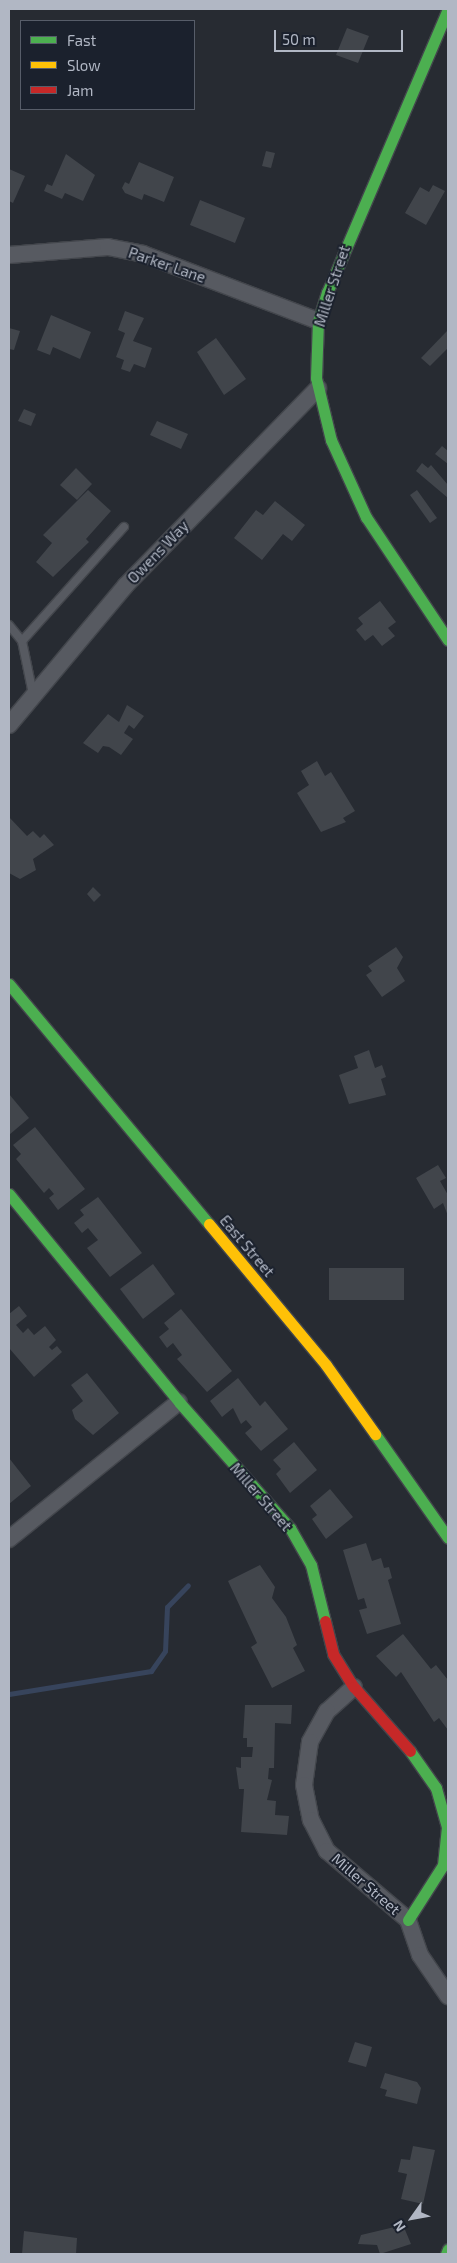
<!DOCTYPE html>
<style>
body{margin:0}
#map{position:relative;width:457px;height:2263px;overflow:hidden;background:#272b32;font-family:"Exo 2",sans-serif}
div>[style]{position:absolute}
.stream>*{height:5px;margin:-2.5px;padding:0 2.5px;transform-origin:2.5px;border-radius:2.5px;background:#37445c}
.building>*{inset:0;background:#41454b}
.roads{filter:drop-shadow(1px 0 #43464c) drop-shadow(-1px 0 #43464c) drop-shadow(0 1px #43464c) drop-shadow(0 -1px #43464c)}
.lane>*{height:8px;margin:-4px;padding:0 4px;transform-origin:4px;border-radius:4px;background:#575a61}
.street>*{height:16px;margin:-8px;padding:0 8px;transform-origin:8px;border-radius:8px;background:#575a61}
.fast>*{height:11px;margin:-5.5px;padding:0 5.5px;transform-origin:5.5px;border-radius:5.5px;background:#4caf50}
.slow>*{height:11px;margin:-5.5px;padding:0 5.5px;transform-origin:5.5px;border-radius:5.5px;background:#ffc107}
.jam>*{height:11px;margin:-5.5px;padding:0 5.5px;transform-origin:5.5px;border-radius:5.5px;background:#c62828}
span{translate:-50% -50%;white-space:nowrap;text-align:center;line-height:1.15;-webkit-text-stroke:4px #1b212d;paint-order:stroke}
.street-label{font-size:15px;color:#b1b7c4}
.frame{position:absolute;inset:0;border:10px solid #b1b7c4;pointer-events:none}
.legend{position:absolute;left:20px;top:20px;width:175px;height:90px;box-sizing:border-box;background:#1b212d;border:1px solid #575d69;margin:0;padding:6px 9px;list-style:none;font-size:15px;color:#b1b7c4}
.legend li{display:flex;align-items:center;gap:10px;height:25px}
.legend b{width:25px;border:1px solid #575d69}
.north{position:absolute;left:387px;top:2193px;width:50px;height:50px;-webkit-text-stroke:4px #1b212d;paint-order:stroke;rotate:238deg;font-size:14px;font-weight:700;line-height:20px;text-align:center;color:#b1b7c4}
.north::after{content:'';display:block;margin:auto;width:18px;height:22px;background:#b1b7c4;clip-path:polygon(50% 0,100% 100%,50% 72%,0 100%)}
.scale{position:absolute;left:274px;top:30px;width:129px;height:22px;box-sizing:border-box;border:2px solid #b1b7c4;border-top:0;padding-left:6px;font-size:15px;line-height:18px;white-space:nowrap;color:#b1b7c4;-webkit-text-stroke:4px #1b212d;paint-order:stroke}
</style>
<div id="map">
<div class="stream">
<div style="left:9px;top:1694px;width:144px;rotate:-9.2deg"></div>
<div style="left:151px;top:1671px;width:24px;rotate:-55deg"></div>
<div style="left:165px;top:1651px;width:44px;rotate:-87.4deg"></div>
<div style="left:167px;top:1607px;width:30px;rotate:-46deg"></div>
</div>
<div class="building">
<div style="clip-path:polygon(347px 28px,369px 36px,358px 63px,336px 55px)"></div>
<div style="clip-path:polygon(266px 151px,275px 153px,271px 168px,262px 166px)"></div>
<div style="clip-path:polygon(66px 154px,95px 175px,83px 201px,65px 193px,62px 199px,44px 191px,47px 184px,52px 186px)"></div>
<div style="clip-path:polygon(139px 162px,174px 177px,164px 202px,144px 194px,142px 200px,125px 193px,122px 188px,125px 182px,129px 184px)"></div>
<div style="clip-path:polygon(9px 169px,25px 176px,13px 203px,9px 201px)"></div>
<div style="clip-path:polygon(433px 185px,445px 191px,426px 225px,405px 213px,420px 187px,429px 192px)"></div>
<div style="clip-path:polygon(200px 200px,245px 218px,235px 243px,190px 225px)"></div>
<div style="clip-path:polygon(125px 311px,144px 318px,133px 341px,152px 348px,145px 368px,134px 364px,130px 372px,121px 369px,124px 360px,116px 357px,125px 333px,118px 330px)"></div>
<div style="clip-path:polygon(51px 315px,91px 332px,80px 359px,53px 347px,50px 355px,37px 350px)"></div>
<div style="clip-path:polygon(9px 328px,20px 331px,14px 350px,9px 349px)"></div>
<div style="clip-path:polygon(448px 330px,448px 348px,430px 366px,421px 358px)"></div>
<div style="clip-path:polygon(216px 338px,246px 379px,224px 395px,197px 352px)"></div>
<div style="clip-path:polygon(24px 409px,36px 414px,31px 426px,18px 421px)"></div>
<div style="clip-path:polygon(157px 421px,188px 434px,181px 449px,150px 435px)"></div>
<div style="clip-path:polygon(442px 446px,448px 451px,448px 464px,435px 454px)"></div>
<div style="clip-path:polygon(422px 463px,428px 468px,431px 465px,448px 485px,448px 498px,416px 471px)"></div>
<div style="clip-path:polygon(76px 468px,92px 484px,77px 500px,60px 485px)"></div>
<div style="clip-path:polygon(88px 490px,111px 511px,86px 539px,89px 542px,53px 577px,36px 562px,52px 543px,43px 535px)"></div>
<div style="clip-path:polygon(417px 490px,437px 518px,430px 523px,410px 495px)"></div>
<div style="clip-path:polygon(275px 501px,305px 525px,292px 541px,283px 534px,262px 560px,234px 538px,256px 510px,263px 515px)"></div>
<div style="clip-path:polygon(380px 601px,396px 622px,388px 628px,395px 636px,382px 646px,373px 635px,365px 641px,356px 630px,363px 624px,358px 618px)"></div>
<div style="clip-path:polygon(127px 705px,144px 716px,134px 729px,129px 725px,124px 733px,133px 739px,121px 755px,109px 747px,103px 746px,98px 753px,83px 743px,108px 714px,119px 722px)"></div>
<div style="clip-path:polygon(317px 761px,325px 776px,331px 772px,355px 811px,343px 818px,346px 822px,321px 832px,297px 793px,309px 785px,301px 771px)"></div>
<div style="clip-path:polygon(9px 817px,27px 836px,33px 831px,40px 838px,44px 834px,54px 845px,33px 859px,36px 870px,20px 879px,9px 873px)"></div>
<div style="clip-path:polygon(93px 887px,101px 895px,94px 902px,87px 894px)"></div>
<div style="clip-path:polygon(396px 947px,403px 957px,397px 968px,405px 981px,382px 997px,366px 975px,372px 971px,368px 966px)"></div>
<div style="clip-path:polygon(369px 1050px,375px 1068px,382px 1065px,386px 1077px,381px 1079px,386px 1095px,349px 1104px,339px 1075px,358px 1068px,354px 1056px)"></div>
<div style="clip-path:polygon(9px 1094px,29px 1118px,9px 1135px)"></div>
<div style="clip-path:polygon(35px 1127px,85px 1189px,58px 1210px,49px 1198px,54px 1194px,49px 1188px,44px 1193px,16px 1159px,21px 1154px,13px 1145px)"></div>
<div style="clip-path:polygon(438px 1165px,446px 1178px,440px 1181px,448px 1195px,448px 1216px,443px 1203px,434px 1209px,416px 1178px)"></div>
<div style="clip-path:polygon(98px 1197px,142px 1253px,110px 1277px,87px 1248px,98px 1240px,88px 1228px,82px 1233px,74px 1223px,84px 1215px,80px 1210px)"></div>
<div style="clip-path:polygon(153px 1264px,175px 1294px,143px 1319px,120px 1289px)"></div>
<div style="clip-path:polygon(329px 1268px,404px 1268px,404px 1300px,329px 1300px)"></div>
<div style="clip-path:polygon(19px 1306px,27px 1316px,16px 1325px,23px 1333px,28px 1328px,34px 1335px,45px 1326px,56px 1340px,49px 1347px,52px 1350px,57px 1346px,62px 1352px,34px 1377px,9px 1348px,9px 1314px)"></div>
<div style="clip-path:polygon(181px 1309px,232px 1371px,207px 1392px,177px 1359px,182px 1355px,173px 1343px,167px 1348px,159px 1337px,169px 1329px,164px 1323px)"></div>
<div style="clip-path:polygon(87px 1373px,119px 1413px,93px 1435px,75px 1419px,72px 1410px,83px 1401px,71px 1385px)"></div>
<div style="clip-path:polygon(238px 1378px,260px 1406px,265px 1401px,288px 1429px,261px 1451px,245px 1433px,252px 1427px,246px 1420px,241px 1424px,233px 1408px,222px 1417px,210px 1401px)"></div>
<div style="clip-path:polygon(294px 1442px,317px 1470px,290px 1493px,276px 1474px,281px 1469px,273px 1460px)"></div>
<div style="clip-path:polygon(9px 1458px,31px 1486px,9px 1504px)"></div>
<div style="clip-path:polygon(330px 1489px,353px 1517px,326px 1539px,312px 1519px,317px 1515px,310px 1506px)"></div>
<div style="clip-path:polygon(366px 1543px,372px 1561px,381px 1558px,384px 1568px,389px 1567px,392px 1578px,388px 1580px,401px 1624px,367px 1634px,359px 1610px,367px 1608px,364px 1598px,358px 1600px,343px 1550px)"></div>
<div style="clip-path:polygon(260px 1565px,275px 1587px,272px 1598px,286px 1617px,297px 1645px,293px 1648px,305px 1671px,272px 1688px,251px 1647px,257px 1643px,228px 1581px)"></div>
<div style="clip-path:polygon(403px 1634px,431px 1669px,436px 1665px,448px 1680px,448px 1730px,439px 1718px,434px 1722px,401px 1672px,396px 1677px,376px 1656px)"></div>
<div style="clip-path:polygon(245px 1705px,292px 1705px,291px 1724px,275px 1723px,274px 1768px,269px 1768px,268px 1779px,272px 1780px,267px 1800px,276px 1801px,275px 1815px,289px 1816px,287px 1835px,241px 1832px,244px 1789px,239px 1789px,236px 1767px,241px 1768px,241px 1757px,252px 1757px,253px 1747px,247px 1747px,247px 1738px,243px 1738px)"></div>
<div style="clip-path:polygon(355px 2042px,372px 2047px,366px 2067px,348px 2062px)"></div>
<div style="clip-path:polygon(385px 2073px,417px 2082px,421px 2088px,417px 2104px,385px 2096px,387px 2090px,380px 2088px)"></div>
<div style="clip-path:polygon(413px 2146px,435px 2150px,423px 2204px,401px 2199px,407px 2174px,398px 2172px,401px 2159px,410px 2160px)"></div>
<div style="clip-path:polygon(403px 2225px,411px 2244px,380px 2254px,377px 2245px,358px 2244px,361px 2235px)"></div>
<div style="clip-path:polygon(24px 2231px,77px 2238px,76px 2254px,22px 2254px)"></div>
</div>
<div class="roads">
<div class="lane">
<div style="left:9px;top:625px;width:21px;rotate:51deg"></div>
<div style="left:22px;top:641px;width:54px;rotate:78.3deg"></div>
<div style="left:22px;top:641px;width:153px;rotate:-48.2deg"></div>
</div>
<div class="street">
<div style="left:9px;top:255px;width:99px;rotate:-4.6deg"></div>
<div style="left:108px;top:247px;width:36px;rotate:11deg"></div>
<div style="left:143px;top:254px;width:187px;rotate:20.9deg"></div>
<div style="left:9px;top:725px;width:182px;rotate:-50.1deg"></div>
<div style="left:126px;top:585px;width:275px;rotate:-45.7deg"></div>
<div style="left:9px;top:1539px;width:218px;rotate:-38.9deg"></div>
<div style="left:354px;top:1687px;width:36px;rotate:138deg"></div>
<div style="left:327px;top:1711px;width:35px;rotate:119deg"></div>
<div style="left:310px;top:1742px;width:43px;rotate:97.9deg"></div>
<div style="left:304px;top:1785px;width:36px;rotate:79deg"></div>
<div style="left:311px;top:1820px;width:35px;rotate:63deg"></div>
<div style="left:327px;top:1851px;width:106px;rotate:40.4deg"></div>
<div style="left:408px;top:1920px;width:37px;rotate:71deg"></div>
<div style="left:420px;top:1955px;width:50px;rotate:55.7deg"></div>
</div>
<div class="fast">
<div style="left:448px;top:9px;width:308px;rotate:113.1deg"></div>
<div style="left:327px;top:292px;width:30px;rotate:107deg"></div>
<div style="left:318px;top:321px;width:57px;rotate:92deg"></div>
<div style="left:316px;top:378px;width:64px;rotate:76.4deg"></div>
<div style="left:331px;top:440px;width:85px;rotate:65.6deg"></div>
<div style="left:366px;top:517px;width:148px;rotate:56.3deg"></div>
<div style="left:9px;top:984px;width:312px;rotate:50.2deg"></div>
<div style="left:9px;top:1194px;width:269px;rotate:50.7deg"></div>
<div style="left:179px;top:1402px;width:168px;rotate:48.6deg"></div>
<div style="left:290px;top:1528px;width:43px;rotate:60.4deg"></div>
<div style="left:311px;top:1565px;width:58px;rotate:76deg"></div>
<div style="left:375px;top:1434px;width:127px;rotate:54.9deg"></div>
<div style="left:408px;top:1920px;width:65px;rotate:-57.5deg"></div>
<div style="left:443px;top:1865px;width:38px;rotate:-84deg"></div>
<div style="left:447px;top:1827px;width:41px;rotate:-105.8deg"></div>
<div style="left:436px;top:1788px;width:45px;rotate:-125.1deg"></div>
<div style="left:446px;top:2254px;width:5px;rotate:-68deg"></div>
</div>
<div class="slow">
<div style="left:209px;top:1224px;width:183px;rotate:50.3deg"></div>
<div style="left:326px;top:1365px;width:85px;rotate:54.6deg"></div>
</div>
<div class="jam">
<div style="left:325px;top:1621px;width:34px;rotate:76deg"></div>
<div style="left:333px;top:1654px;width:39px;rotate:58deg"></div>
<div style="left:354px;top:1687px;width:85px;rotate:48.8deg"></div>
</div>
</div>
<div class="street-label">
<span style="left:167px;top:265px;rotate:19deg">Parker Lane</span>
<span style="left:332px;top:286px;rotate:-72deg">Miller Street</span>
<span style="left:158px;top:552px;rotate:-46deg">Owens Way</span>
<span style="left:247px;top:1246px;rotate:50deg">East Street</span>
<span style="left:261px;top:1497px;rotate:49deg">Miller Street</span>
<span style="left:366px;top:1884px;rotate:41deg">Miller Street</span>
</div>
<div class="frame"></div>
<ul class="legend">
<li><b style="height:6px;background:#4caf50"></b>Fast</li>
<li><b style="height:6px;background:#ffc107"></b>Slow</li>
<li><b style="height:6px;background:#c62828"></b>Jam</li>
</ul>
<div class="north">N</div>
<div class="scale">50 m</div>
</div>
